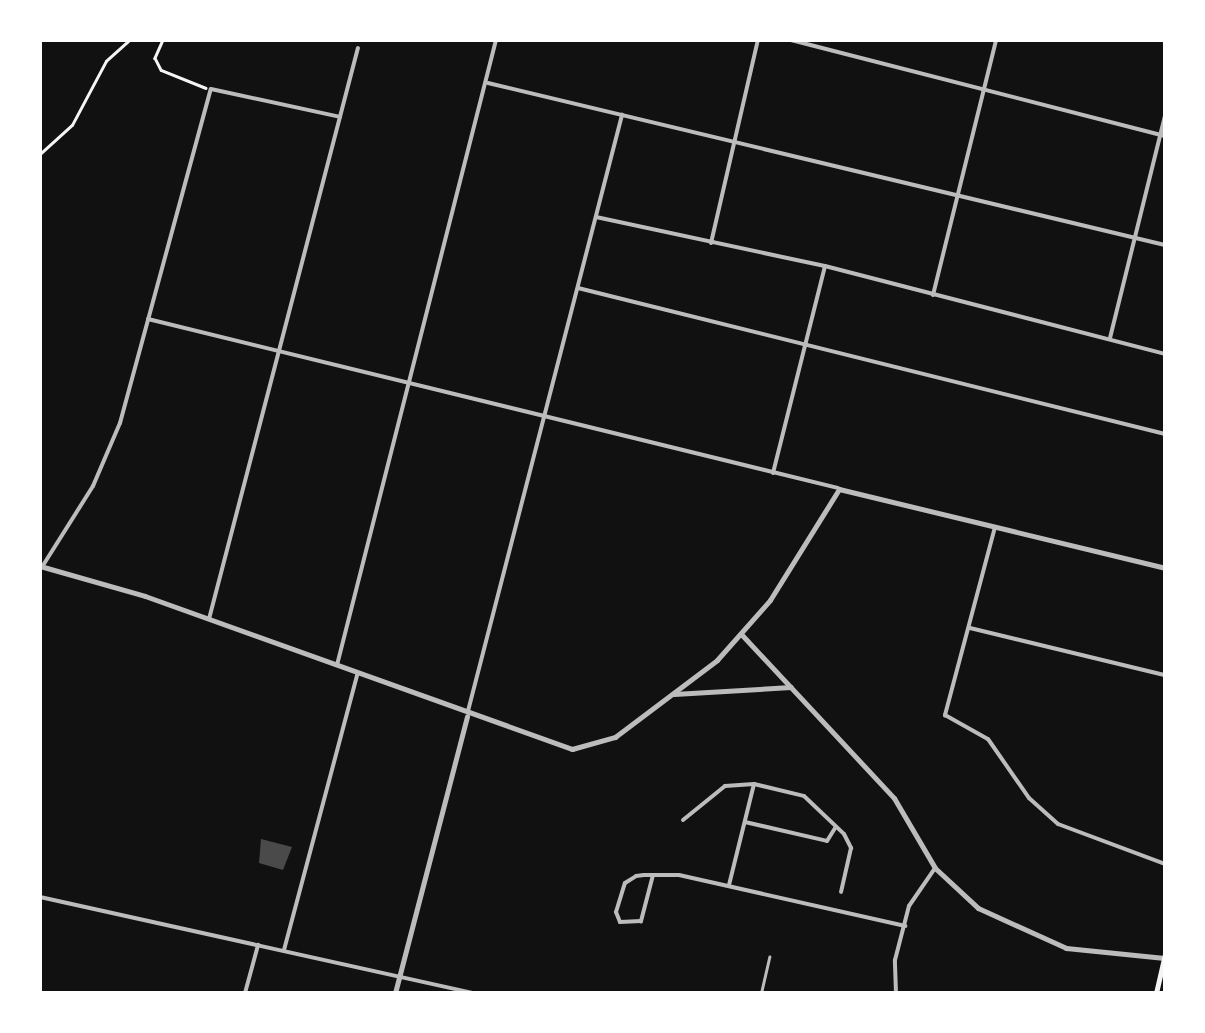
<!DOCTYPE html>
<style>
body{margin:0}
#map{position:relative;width:1205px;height:1033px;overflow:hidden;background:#111;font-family:"Space Grotesk",sans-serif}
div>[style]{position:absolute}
.building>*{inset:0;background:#4a4a4a}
.path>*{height:2.5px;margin:-1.25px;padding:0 1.25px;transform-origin:1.25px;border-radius:1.25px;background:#f5f5f5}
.service>*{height:2.5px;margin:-1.25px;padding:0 1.25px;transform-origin:1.25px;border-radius:1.25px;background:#bcbcbc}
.minor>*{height:4px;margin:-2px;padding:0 2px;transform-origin:2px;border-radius:2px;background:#bcbcbc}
.tertiary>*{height:5px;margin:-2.5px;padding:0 2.5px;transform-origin:2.5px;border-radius:2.5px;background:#bcbcbc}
.secondary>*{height:5px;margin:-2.5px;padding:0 2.5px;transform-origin:2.5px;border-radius:2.5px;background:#f5f5f5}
span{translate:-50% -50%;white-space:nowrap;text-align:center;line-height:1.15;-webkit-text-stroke:10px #fff;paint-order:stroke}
.frame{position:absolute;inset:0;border:42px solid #fff;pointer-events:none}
</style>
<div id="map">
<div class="building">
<div style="clip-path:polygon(261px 839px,292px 847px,283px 870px,259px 863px)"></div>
</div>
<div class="path">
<div style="left:163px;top:40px;width:20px;rotate:114deg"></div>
<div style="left:155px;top:58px;width:13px;rotate:63deg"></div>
<div style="left:161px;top:70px;width:48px;rotate:21.8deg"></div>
<div style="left:40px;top:154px;width:43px;rotate:-42.2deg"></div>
<div style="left:72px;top:125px;width:72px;rotate:-62deg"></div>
<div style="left:106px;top:61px;width:31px;rotate:-42deg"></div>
</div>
<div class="service">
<div style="left:761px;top:993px;width:37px;rotate:-77deg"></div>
</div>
<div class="minor">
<div style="left:791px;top:40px;width:386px;rotate:14.4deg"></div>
<div style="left:488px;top:83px;width:696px;rotate:13.46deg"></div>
<div style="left:596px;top:217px;width:234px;rotate:12.1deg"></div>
<div style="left:825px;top:266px;width:351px;rotate:14.5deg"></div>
<div style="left:711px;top:243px;width:208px;rotate:-77deg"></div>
<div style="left:578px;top:288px;width:605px;rotate:13.97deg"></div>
<div style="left:933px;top:295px;width:263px;rotate:-76.1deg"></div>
<div style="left:148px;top:319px;width:710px;rotate:13.76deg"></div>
<div style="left:1110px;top:338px;width:230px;rotate:-76.1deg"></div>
<div style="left:773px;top:473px;width:213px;rotate:-75.9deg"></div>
<div style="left:995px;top:527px;width:195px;rotate:104.9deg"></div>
<div style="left:945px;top:715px;width:49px;rotate:29.2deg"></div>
<div style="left:988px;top:739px;width:72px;rotate:55.2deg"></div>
<div style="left:1029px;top:798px;width:39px;rotate:42deg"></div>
<div style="left:1058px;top:824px;width:114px;rotate:20.5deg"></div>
<div style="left:42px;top:567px;width:96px;rotate:-57.8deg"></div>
<div style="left:93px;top:486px;width:69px;rotate:-66.8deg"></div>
<div style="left:120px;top:423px;width:346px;rotate:-74.8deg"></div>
<div style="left:211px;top:89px;width:132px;rotate:12.2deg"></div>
<div style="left:209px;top:619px;width:590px;rotate:-75.38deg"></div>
<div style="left:970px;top:628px;width:201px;rotate:13.6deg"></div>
<div style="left:337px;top:665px;width:645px;rotate:-75.73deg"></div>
<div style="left:468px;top:711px;width:616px;rotate:-75.51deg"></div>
<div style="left:683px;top:820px;width:54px;rotate:-39deg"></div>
<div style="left:725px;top:786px;width:29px;rotate:-4deg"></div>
<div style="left:745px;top:822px;width:84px;rotate:13deg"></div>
<div style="left:827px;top:841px;width:15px;rotate:-58deg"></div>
<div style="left:653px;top:875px;width:48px;rotate:104.6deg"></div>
<div style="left:641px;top:921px;width:21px;rotate:177deg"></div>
<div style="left:620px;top:922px;width:11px;rotate:-112deg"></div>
<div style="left:616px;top:912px;width:30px;rotate:-73deg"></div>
<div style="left:625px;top:883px;width:13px;rotate:-32deg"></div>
<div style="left:636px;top:876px;width:8px;rotate:-7deg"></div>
<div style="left:644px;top:875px;width:35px"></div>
<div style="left:679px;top:875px;width:232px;rotate:12.7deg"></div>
<div style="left:729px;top:885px;width:104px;rotate:-76.1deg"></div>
<div style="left:754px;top:784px;width:51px;rotate:13.5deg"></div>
<div style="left:804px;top:796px;width:55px;rotate:43.5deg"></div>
<div style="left:844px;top:834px;width:16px;rotate:63deg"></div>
<div style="left:851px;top:848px;width:45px;rotate:102.8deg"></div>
<div style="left:40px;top:897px;width:444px;rotate:12.5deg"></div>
<div style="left:284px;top:950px;width:285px;rotate:-75.1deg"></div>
<div style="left:245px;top:993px;width:50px;rotate:-74.8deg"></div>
<div style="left:896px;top:993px;width:33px;rotate:-92deg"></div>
<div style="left:895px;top:960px;width:56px;rotate:-75.5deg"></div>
<div style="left:909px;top:906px;width:46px;rotate:-55.6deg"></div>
</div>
<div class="tertiary">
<div style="left:40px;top:566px;width:109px;rotate:15.9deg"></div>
<div style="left:145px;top:596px;width:454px;rotate:19.7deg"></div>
<div style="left:572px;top:749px;width:45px;rotate:-15.6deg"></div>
<div style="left:615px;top:737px;width:128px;rotate:-37deg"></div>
<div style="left:717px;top:660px;width:80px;rotate:-48.5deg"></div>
<div style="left:770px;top:600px;width:131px;rotate:-58.1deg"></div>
<div style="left:839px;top:489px;width:335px;rotate:13.6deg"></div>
<div style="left:742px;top:635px;width:223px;rotate:47deg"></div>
<div style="left:894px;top:798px;width:81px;rotate:59.6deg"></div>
<div style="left:935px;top:868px;width:59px;rotate:42.9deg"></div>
<div style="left:978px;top:908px;width:97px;rotate:24.4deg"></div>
<div style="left:1066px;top:948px;width:99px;rotate:5.8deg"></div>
<div style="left:674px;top:694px;width:117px;rotate:-3.4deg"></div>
<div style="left:395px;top:993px;width:286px;rotate:-75.4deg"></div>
</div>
<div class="secondary">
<div style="left:1156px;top:993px;width:40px;rotate:-77deg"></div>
</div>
<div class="frame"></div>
</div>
